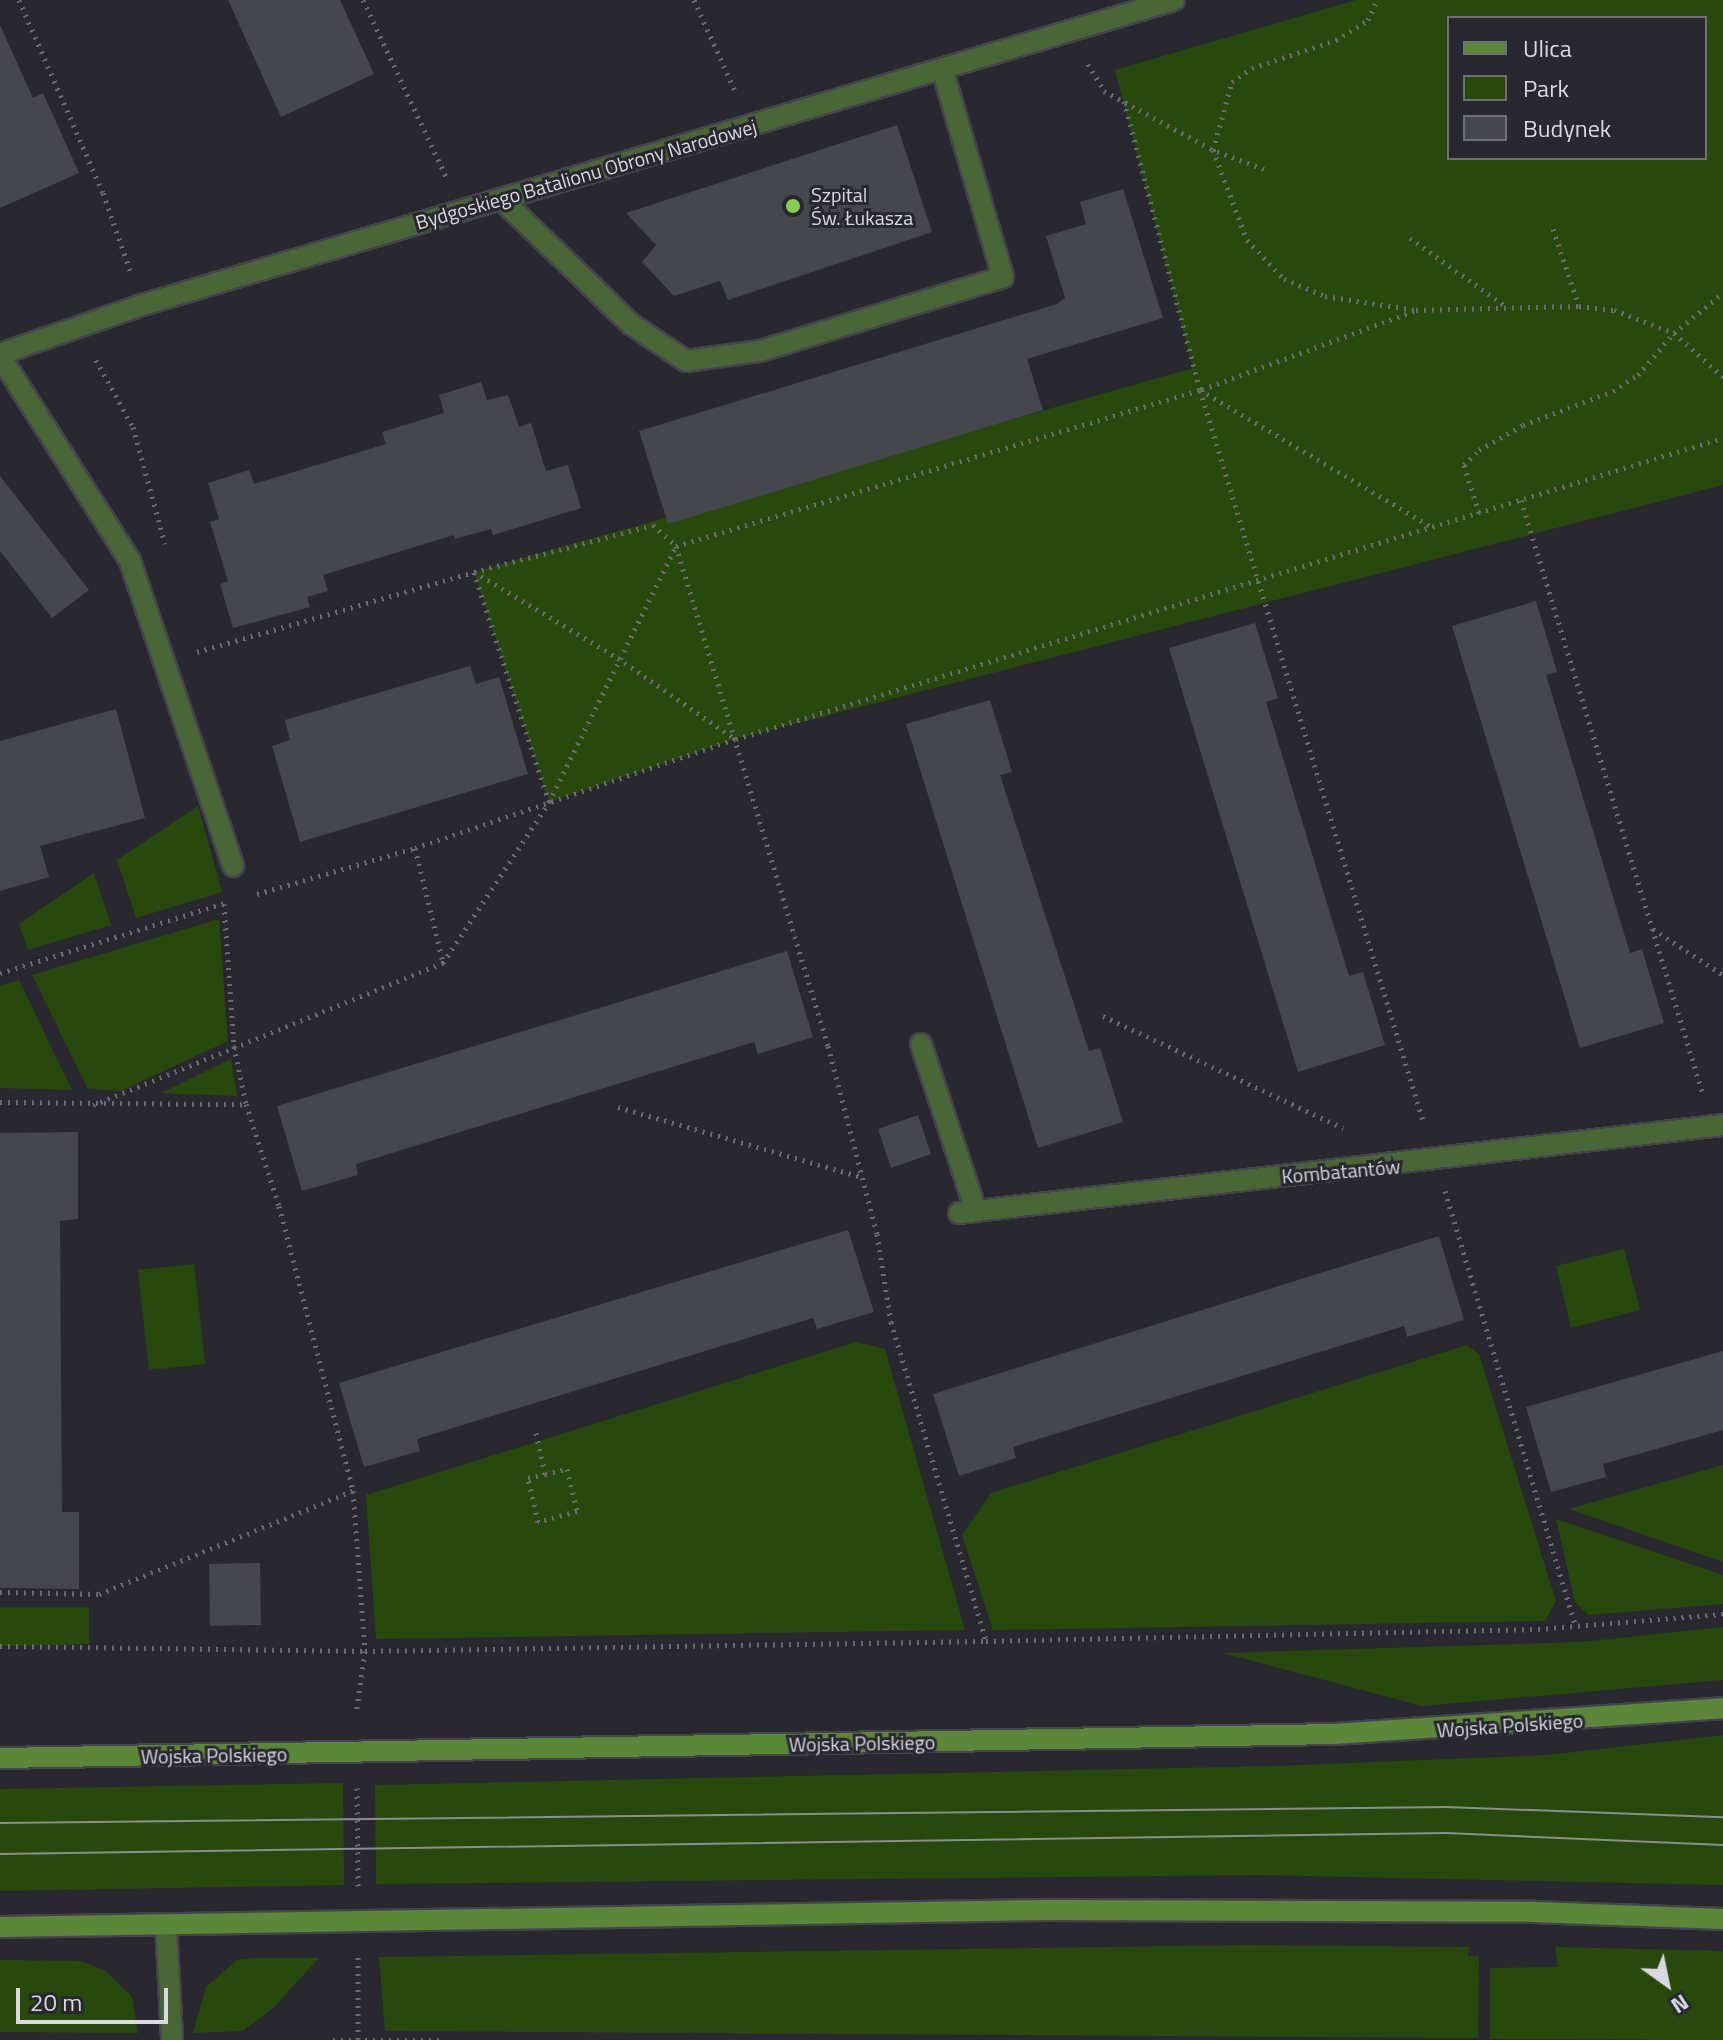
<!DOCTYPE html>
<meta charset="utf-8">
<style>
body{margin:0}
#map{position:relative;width:1723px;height:2040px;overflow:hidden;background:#292831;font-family:"Titillium Web",sans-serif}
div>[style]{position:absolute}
.green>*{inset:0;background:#28490c}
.building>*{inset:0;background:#46464f}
.path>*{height:5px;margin-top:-2.5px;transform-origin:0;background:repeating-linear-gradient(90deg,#6c6b73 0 2px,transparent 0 8px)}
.roads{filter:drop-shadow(2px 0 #45444d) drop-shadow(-2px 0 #45444d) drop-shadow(0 2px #45444d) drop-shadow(0 -2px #45444d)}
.lane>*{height:20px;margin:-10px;padding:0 10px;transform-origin:10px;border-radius:10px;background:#496736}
.street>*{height:20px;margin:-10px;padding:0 10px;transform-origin:10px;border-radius:10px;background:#496736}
.secondary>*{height:20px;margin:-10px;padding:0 10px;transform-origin:10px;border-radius:10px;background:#5a8838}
.tram>*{height:2px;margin:-1px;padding:0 1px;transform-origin:1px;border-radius:1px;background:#8d8c94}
.dots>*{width:22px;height:22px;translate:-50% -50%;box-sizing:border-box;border:4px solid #292831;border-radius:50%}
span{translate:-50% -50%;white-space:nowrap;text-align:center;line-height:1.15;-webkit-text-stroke:6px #292831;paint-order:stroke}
.street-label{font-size:20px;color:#d9d9df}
.poi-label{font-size:20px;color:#d9d9df}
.left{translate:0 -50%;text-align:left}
.legend{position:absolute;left:1447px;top:16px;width:260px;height:144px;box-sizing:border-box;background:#292831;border:2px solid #6f6f77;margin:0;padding:10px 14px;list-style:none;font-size:24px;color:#d9d9df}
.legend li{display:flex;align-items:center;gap:16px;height:40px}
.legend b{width:40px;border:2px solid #6f6f77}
.north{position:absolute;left:1627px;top:1944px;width:80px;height:80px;-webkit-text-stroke:6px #292831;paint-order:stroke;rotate:147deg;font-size:22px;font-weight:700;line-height:32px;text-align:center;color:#d9d9df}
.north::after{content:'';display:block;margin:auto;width:28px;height:36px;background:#d9d9df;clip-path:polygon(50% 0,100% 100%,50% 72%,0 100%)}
.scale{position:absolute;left:16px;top:1988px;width:152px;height:36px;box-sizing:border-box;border:4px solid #d9d9df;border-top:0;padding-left:10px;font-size:24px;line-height:28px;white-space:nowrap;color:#d9d9df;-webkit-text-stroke:6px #292831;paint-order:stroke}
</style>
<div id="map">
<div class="green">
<div style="clip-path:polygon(evenodd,1356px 0,1723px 0,1723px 485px,736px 739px,549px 802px,474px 572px,1193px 368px,1115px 70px,1356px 0,1449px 18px,1705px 18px,1705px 158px,1449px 158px,1449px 18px)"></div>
<div style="clip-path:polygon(198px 806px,222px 892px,136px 918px,117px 860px)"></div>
<div style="clip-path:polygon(94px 873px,111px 925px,28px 950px,19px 924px)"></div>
<div style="clip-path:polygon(219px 919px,228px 1041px,121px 1091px,88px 1089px,32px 975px)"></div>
<div style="clip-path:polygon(19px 980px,72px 1090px,0 1088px,0 986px)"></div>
<div style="clip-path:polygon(231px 1059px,237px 1096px,161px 1093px)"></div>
<div style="clip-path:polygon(1624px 1249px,1640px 1310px,1571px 1328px,1556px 1266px)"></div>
<div style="clip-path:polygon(194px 1264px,205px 1364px,149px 1370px,138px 1270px)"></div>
<div style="clip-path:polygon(856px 1342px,885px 1349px,965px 1630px,376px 1639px,366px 1495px)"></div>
<div style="clip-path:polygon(1467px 1345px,1479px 1354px,1556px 1601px,1545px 1621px,993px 1630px,962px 1535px,991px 1493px)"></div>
<div style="clip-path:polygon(1723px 1465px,1723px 1562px,1569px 1509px)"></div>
<div style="clip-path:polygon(1556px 1519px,1723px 1575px,1723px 1604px,1588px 1615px,1575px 1602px)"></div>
<div style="clip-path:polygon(0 1607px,89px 1607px,89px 1644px,0 1646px)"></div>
<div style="clip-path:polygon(1723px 1627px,1723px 1680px,1422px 1706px,1223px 1653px,1582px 1642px)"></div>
<div style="clip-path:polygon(1723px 1735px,1723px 1885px,1257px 1875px,376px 1884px,375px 1785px,1275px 1766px,1548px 1755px)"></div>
<div style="clip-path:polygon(343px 1783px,344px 1885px,0 1891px,0 1789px)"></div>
<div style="clip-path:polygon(1248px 1945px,1469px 1947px,1468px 1956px,1479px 1956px,1478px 2038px,385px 2031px,379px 1957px)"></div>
<div style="clip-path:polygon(1555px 1947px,1723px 1951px,1723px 2040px,1490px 2039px,1490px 1968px,1558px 1967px)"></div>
<div style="clip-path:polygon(253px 1958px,319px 1958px,274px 2007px,243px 2031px,193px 2033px,206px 1987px,237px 1960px)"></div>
<div style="clip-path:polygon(0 1960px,81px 1961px,106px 1971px,132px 1997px,138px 2033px,0 2032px)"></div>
</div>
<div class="building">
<div style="clip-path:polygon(228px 0,340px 0,374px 74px,281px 117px)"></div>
<div style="clip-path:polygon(0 25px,33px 98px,43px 93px,79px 173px,0 208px)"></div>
<div style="clip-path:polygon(897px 125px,932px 232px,728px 300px,720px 281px,674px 296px,642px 262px,656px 245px,626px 213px)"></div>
<div style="clip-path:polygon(1123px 189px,1163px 318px,1027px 359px,1043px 410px,668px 524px,639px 431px,1057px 304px,1065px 298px,1046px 236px,1086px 224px,1080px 202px)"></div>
<div style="clip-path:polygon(481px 382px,487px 400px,508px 395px,519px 427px,531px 423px,546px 471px,568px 465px,581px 508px,493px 535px,491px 529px,455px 539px,454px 535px,323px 575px,328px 591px,307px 597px,310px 607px,233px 628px,220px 584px,228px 581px,210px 522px,219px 519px,208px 483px,249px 470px,254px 484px,386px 444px,382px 432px,444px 413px,439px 395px)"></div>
<div style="clip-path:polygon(0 476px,89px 590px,52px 618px,0 551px)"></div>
<div style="clip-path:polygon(1536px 601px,1557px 672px,1546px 675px,1630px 953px,1642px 949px,1664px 1023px,1580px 1048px,1452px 626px)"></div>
<div style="clip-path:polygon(1255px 623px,1278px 698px,1266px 702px,1349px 976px,1363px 972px,1385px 1045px,1298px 1072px,1169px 648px)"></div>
<div style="clip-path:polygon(470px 666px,476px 684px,499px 677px,528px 774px,300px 842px,272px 746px,290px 740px,285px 720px)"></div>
<div style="clip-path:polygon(990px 700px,1012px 772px,1000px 775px,1089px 1051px,1100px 1048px,1123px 1122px,1038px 1148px,906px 724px)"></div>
<div style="clip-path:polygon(116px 709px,145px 818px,40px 846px,49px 877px,0 891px,0 741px)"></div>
<div style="clip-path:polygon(787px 951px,813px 1037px,758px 1054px,754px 1042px,356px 1164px,358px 1175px,302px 1191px,277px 1106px)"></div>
<div style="clip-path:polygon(918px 1115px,931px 1154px,891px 1168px,878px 1129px)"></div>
<div style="clip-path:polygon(78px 1132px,78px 1219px,60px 1221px,62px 1512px,79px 1512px,79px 1589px,0 1588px,0 1133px)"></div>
<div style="clip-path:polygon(848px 1230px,874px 1312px,817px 1329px,813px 1318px,417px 1439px,420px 1451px,364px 1467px,339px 1383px)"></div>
<div style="clip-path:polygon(1439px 1236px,1464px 1320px,1407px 1337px,1404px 1326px,1013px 1447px,1016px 1458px,959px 1476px,933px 1394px)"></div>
<div style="clip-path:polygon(1723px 1351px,1723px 1430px,1603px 1464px,1606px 1477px,1551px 1492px,1526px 1407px)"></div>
<div style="clip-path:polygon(260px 1563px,261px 1625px,210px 1626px,209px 1564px)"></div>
</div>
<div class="path">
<div style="left:19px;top:0;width:210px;rotate:66.5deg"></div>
<div style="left:103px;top:193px;width:82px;rotate:70.7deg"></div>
<div style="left:363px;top:0;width:195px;rotate:64.8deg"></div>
<div style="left:694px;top:0;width:102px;rotate:65.7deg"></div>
<div style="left:1088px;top:64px;width:31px;rotate:59deg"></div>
<div style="left:1104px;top:91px;width:124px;rotate:28.4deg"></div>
<div style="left:1213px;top:150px;width:96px;rotate:69.3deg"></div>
<div style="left:1247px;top:240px;width:54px;rotate:46.5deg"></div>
<div style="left:1284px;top:279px;width:44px;rotate:22.5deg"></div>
<div style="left:1325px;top:296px;width:92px;rotate:8.7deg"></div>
<div style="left:1416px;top:310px;width:163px;rotate:-1.4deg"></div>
<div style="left:1579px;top:306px;width:35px;rotate:7deg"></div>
<div style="left:1614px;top:310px;width:64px;rotate:21deg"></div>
<div style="left:1674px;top:333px;width:66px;rotate:41.9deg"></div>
<div style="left:1124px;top:101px;width:299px;rotate:75.3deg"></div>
<div style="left:1200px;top:390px;width:767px;rotate:73.03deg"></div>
<div style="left:1264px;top:169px;width:54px;rotate:-159.6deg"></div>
<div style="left:1213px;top:150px;width:71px;rotate:-74.4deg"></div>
<div style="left:1232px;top:82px;width:24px;rotate:-35deg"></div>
<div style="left:1252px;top:68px;width:89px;rotate:-18.4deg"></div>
<div style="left:1336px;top:40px;width:38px;rotate:-32deg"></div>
<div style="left:1368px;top:20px;width:22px;rotate:-66deg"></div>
<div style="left:1553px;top:229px;width:81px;rotate:71.3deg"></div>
<div style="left:1410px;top:238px;width:120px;rotate:35.5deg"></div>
<div style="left:1414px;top:311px;width:228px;rotate:159.7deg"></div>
<div style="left:1200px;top:390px;width:269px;rotate:30.6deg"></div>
<div style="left:96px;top:360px;width:77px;rotate:61.1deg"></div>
<div style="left:133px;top:427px;width:121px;rotate:74.7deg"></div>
<div style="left:1521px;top:500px;width:618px;rotate:72.97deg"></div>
<div style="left:1479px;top:513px;width:50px;rotate:-107.4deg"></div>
<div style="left:1464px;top:465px;width:21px;rotate:-45deg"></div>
<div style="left:1479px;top:450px;width:51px;rotate:-29.6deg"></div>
<div style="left:1523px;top:425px;width:96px;rotate:-20.7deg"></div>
<div style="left:1613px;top:391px;width:30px;rotate:-33deg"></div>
<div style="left:1638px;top:375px;width:55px;rotate:-49.4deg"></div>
<div style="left:1674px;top:333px;width:63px;rotate:-39.2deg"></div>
<div style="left:197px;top:652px;width:288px;rotate:-16.1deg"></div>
<div style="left:474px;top:572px;width:168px;rotate:30.8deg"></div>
<div style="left:618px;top:658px;width:142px;rotate:34.7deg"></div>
<div style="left:549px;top:802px;width:242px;rotate:-108.1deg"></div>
<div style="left:474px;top:572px;width:185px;rotate:-14.7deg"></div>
<div style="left:653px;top:525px;width:31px;rotate:42deg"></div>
<div style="left:676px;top:546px;width:523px;rotate:73.09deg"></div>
<div style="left:828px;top:1046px;width:194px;rotate:75.4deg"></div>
<div style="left:877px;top:1234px;width:89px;rotate:81deg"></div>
<div style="left:891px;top:1322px;width:333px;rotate:73.4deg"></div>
<div style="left:415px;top:848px;width:117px;rotate:76.2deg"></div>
<div style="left:257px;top:894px;width:165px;rotate:-16.2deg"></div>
<div style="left:415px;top:848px;width:339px;rotate:-18.8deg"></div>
<div style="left:736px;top:739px;width:1032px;rotate:-16.96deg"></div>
<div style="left:224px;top:904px;width:142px;rotate:86deg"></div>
<div style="left:234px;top:1046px;width:59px;rotate:78.3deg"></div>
<div style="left:246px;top:1104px;width:107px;rotate:72.1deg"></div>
<div style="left:279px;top:1206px;width:294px;rotate:75.4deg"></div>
<div style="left:353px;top:1491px;width:160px;rotate:85.7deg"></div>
<div style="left:365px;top:1651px;width:64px;rotate:98.1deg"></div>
<div style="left:1653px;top:929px;width:84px;rotate:33.3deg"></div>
<div style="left:0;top:973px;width:239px;rotate:-17.3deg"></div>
<div style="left:1103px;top:1016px;width:265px;rotate:25deg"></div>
<div style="left:0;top:1102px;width:246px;rotate:0.5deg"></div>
<div style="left:93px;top:1105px;width:378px;rotate:-22.1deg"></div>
<div style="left:443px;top:963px;width:193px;rotate:-56.6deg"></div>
<div style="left:549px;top:802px;width:286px;rotate:-63.6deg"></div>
<div style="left:676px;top:546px;width:547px;rotate:-16.58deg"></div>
<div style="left:618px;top:1107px;width:254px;rotate:16deg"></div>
<div style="left:1445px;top:1191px;width:455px;rotate:73.3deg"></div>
<div style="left:536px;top:1433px;width:42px;rotate:77.6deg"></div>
<div style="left:545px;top:1474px;width:23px;rotate:-13deg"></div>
<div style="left:567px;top:1469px;width:43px;rotate:76.6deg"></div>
<div style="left:577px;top:1511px;width:41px;rotate:164.2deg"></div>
<div style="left:538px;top:1522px;width:45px;rotate:-102.8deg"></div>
<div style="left:528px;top:1478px;width:17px;rotate:-13deg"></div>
<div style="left:0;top:1592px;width:99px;rotate:1.2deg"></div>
<div style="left:99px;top:1594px;width:274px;rotate:-22.1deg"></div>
<div style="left:0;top:1646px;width:365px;rotate:0.8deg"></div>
<div style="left:365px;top:1651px;width:621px;rotate:-0.92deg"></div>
<div style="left:986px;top:1641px;width:552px;rotate:-1.25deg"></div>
<div style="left:1538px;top:1629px;width:186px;rotate:-4.6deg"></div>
<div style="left:357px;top:1788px;width:98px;rotate:89.4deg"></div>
<div style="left:358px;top:2039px;width:83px;rotate:-90deg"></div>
<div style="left:333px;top:2040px;width:112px"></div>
</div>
<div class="roads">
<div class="lane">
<div style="left:501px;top:199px;width:180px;rotate:43.9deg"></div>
<div style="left:631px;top:324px;width:66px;rotate:33.9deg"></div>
<div style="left:686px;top:361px;width:75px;rotate:-7.7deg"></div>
<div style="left:760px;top:351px;width:254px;rotate:-16.9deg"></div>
<div style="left:1003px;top:277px;width:217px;rotate:-106.3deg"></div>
<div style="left:0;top:356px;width:243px;rotate:57.6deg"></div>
<div style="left:130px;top:561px;width:322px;rotate:71.3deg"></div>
<div style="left:921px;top:1044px;width:176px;rotate:71.8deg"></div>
</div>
<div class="street">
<div style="left:0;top:354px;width:150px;rotate:-19deg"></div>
<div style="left:142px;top:305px;width:1076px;rotate:-16.46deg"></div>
<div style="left:959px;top:1213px;width:769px;rotate:-6.57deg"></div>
<div style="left:166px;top:1924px;width:116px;rotate:87deg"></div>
</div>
<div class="secondary">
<div style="left:0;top:1758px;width:1333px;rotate:-1.03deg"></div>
<div style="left:1333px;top:1734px;width:391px;rotate:-3.8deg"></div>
<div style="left:0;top:1927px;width:1049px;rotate:-0.93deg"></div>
<div style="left:1049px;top:1910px;width:485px;rotate:0.2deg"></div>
<div style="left:1534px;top:1912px;width:189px;rotate:2.1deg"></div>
</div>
</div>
<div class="tram">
<div style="left:0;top:1823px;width:1446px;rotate:-0.63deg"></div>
<div style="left:1446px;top:1807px;width:277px;rotate:2.1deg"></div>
<div style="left:0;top:1854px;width:1446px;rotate:-0.83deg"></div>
<div style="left:1446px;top:1833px;width:277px;rotate:2.5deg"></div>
</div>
<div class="dots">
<div style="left:793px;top:206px;background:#85cf4c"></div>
</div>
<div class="street-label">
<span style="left:586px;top:174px;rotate:-16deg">Bydgoskiego Batalionu Obrony Narodowej</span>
<span style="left:1341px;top:1171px;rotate:-5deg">Kombatantów</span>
<span style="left:1510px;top:1725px;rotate:-4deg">Wojska Polskiego</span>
<span style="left:862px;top:1743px;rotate:-1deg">Wojska Polskiego</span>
<span style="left:214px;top:1755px;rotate:-1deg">Wojska Polskiego</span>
</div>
<div class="poi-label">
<span class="left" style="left:811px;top:206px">Szpital<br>Św. Łukasza</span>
</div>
<ul class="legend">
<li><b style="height:10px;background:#5a8838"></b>Ulica</li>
<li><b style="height:22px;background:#28490c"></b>Park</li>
<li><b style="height:22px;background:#46464f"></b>Budynek</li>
</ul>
<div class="north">N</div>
<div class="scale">20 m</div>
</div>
